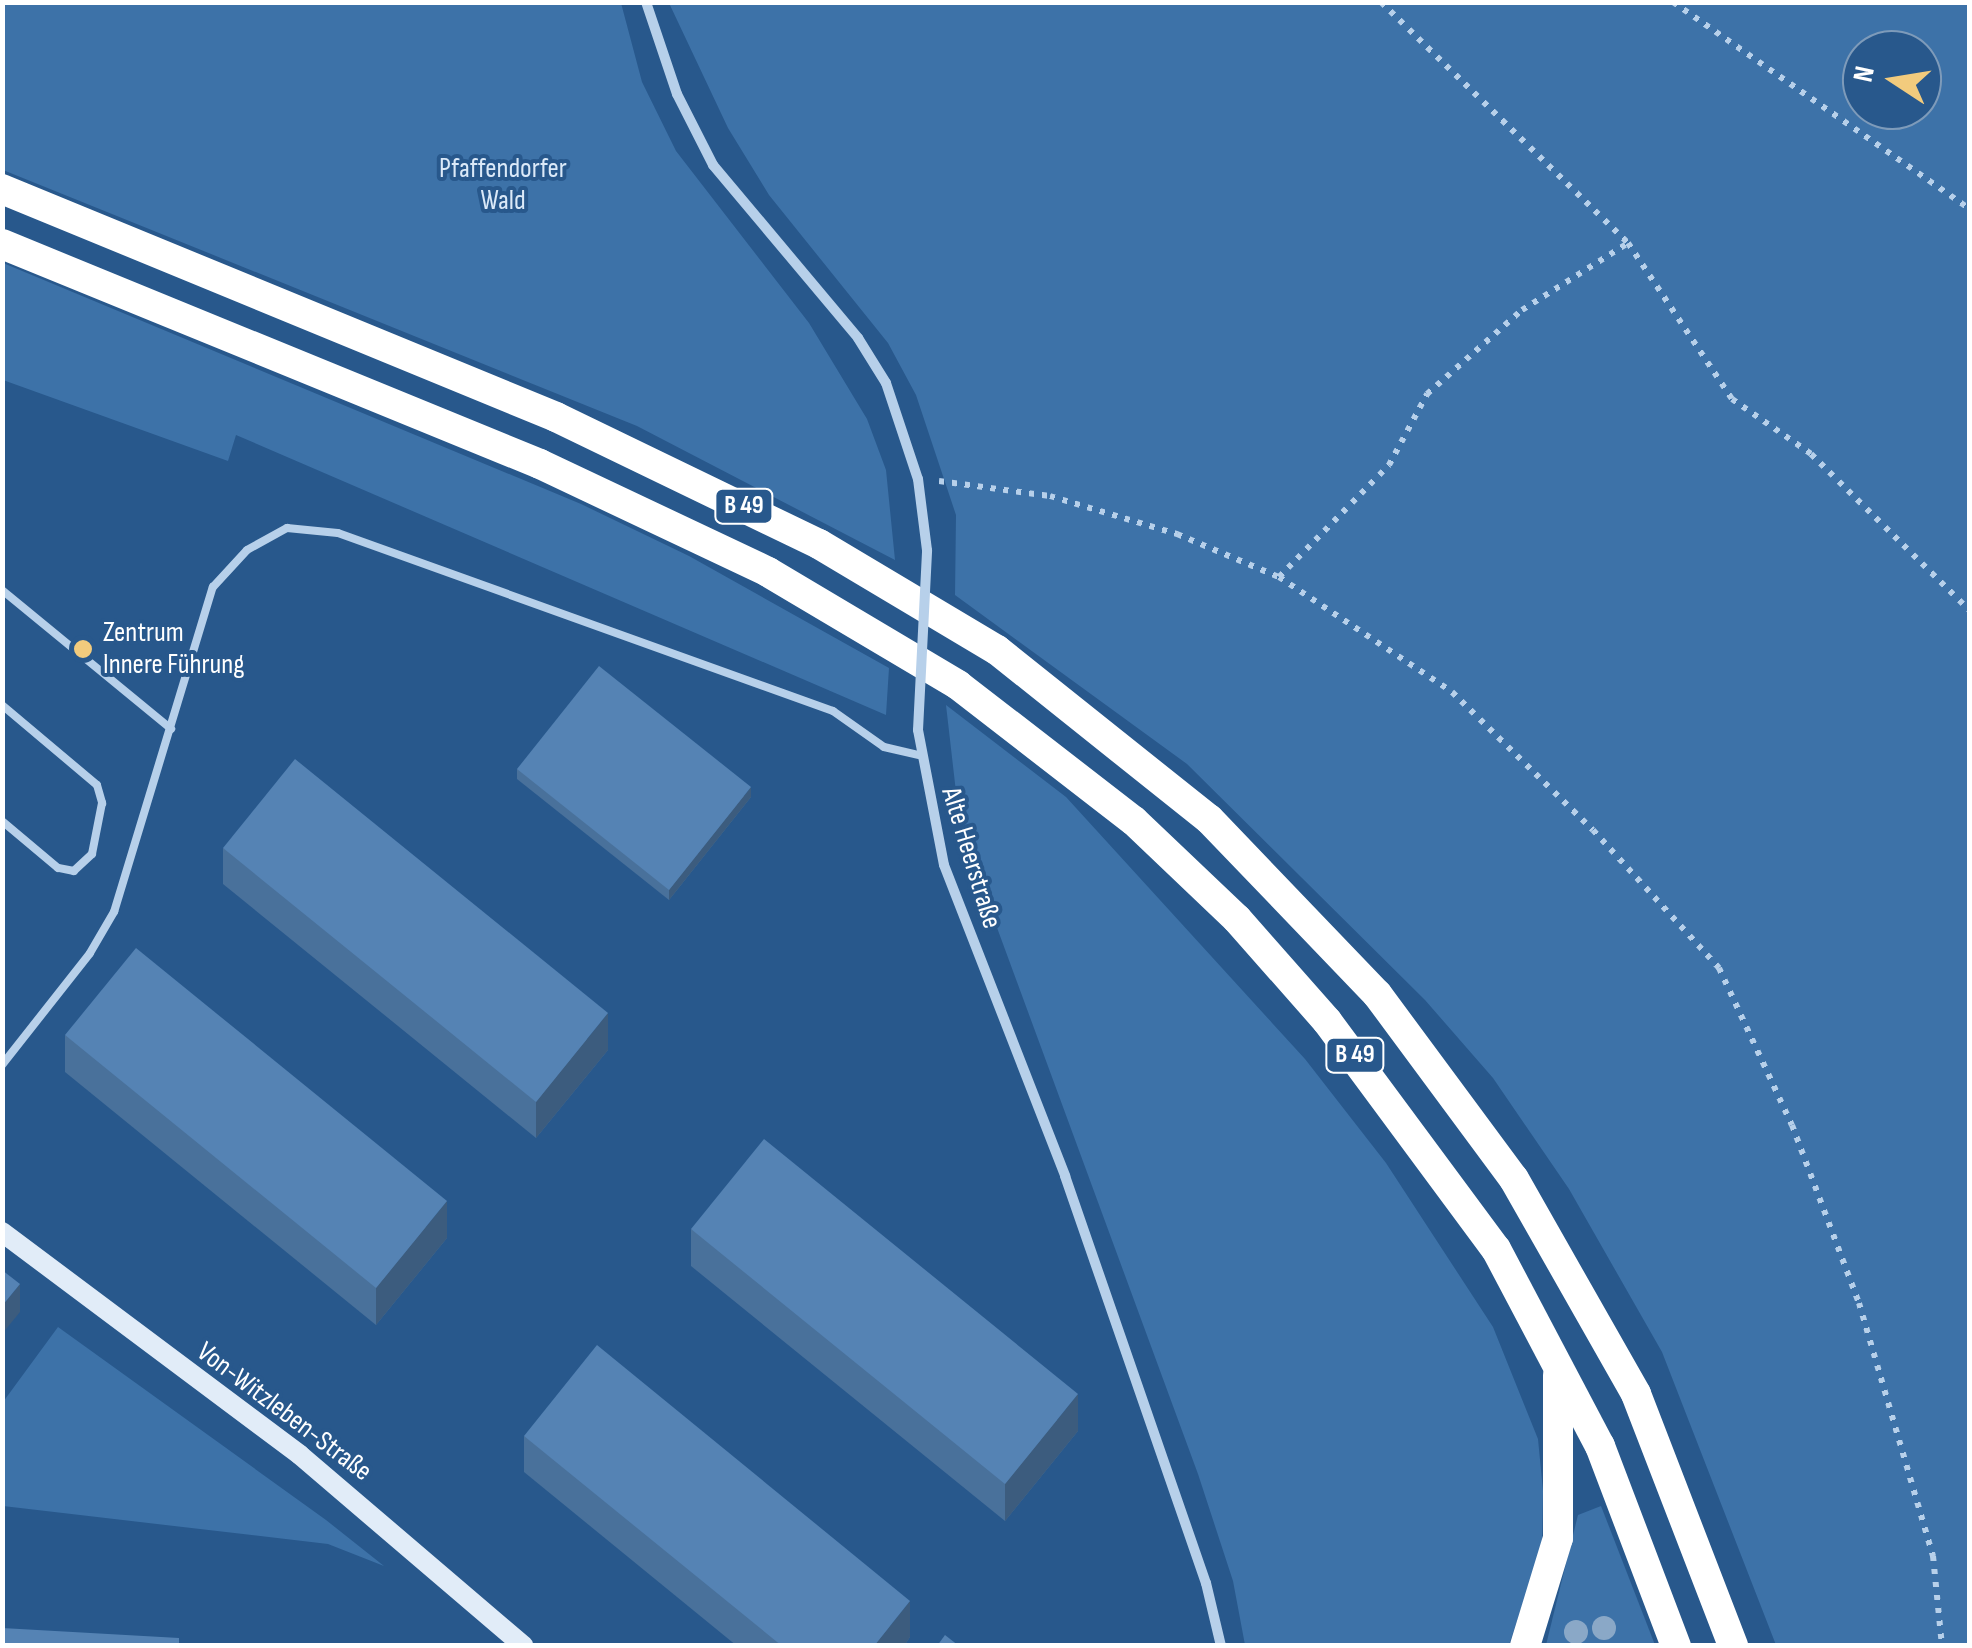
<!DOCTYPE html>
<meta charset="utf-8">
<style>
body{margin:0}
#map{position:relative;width:1972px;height:1648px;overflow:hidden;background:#28588c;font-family:"Sofia Sans Condensed",sans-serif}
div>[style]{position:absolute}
.green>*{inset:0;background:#3d72a8}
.path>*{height:6px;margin-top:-3px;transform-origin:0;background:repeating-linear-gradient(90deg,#b7d0ea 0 5px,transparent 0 13px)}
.lane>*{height:8px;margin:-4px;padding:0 4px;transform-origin:4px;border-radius:4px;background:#b7d0ea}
.street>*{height:10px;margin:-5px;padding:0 5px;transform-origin:5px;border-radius:5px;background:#b7d0ea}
.secondary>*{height:20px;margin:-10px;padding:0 10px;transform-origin:10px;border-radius:10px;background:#e1ecf8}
.highway>*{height:30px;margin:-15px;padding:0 15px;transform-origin:15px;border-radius:15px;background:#fff}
.street-bridge>*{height:10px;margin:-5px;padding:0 5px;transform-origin:5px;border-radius:5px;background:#b7d0ea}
.trees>*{width:24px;height:24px;margin:-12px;border-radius:50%;background:#8aa8c7}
.wall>*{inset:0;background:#49719b}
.shaded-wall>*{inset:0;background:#3c5c7e}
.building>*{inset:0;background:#5583b4}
.dots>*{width:28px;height:28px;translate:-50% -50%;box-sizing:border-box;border:5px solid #28588c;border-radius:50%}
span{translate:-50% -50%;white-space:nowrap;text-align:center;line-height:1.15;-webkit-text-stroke:8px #28588c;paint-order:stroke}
.shield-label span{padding:2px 8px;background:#28588c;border:2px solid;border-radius:8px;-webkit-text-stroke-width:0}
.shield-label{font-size:25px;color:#fff;font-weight:700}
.park-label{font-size:28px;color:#dbe9f8}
.poi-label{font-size:28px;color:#fff}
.left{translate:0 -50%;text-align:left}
.street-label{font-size:28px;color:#fff}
.frame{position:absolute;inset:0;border:5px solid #fff;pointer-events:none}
.north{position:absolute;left:1842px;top:30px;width:100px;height:100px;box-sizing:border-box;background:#28588c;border:2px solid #7e9bba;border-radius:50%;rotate:282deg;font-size:28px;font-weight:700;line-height:40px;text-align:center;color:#fff}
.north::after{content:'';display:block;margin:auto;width:35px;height:45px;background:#f2cb7d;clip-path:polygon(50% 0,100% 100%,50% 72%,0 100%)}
</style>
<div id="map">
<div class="green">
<div style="clip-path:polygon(2px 3px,621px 3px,642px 82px,676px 151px,809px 323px,867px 419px,886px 470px,895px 560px,637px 426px,3px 170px)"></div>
<div style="clip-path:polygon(evenodd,669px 3px,1969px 3px,1969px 1645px,1776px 1645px,1662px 1352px,1569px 1189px,1493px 1078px,1425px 1000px,1187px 764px,955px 595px,956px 515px,916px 395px,888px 343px,769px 195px,728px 128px,669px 3px,1922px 50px,1922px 110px,1862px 110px,1862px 50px,1922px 50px)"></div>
<div style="clip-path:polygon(3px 263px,581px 504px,689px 556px,889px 668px,886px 715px,236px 435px,228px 461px,3px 380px)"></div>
<div style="clip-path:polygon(946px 705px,1066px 797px,1305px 1059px,1386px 1163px,1493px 1327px,1538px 1439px,1543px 1491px,1542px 1545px,1509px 1645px,1245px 1645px,1233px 1581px,1198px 1474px,960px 827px)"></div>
<div style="clip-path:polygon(58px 1327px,326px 1520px,384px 1566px,328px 1544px,3px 1506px,3px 1402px)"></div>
<div style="clip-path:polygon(1601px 1506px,1655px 1645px,1546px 1645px,1578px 1515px)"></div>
</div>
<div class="path">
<div style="left:1381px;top:2px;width:345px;rotate:44.3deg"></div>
<div style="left:1628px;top:243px;width:187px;rotate:56.3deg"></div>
<div style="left:1732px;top:399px;width:96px;rotate:34.8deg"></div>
<div style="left:1811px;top:454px;width:223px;rotate:44.6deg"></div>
<div style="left:1673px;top:2px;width:362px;rotate:34.9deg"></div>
<div style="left:939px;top:481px;width:112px;rotate:7.7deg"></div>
<div style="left:1050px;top:496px;width:133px;rotate:16.7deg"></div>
<div style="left:1177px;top:534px;width:111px;rotate:22.9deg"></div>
<div style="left:1279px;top:577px;width:208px;rotate:33.6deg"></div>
<div style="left:1452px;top:692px;width:197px;rotate:44.4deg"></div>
<div style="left:1593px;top:830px;width:187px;rotate:47.6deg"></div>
<div style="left:1719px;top:968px;width:173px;rotate:65.1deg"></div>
<div style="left:1792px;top:1125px;width:190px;rotate:69.4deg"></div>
<div style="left:1859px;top:1303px;width:264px;rotate:73.7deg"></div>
<div style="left:1933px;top:1556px;width:90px;rotate:84.3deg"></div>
<div style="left:1279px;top:577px;width:157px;rotate:-45.5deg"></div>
<div style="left:1389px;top:465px;width:81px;rotate:-61.8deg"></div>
<div style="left:1427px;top:394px;width:127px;rotate:-41.5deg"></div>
<div style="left:1522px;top:310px;width:125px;rotate:-32.3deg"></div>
</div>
<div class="lane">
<div style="left:2px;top:590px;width:219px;rotate:39.4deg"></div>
<div style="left:2px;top:705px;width:124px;rotate:40.1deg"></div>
<div style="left:97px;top:785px;width:19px;rotate:74deg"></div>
<div style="left:102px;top:803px;width:52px;rotate:101.1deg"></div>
<div style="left:92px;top:854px;width:25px;rotate:137deg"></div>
<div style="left:74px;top:871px;width:16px;rotate:-169deg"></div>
<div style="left:58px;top:868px;width:73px;rotate:-140deg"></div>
<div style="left:2px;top:1065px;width:142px;rotate:-51.8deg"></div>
<div style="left:90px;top:953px;width:48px;rotate:-59.7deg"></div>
<div style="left:114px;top:912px;width:340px;rotate:-73.1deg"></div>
<div style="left:213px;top:587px;width:50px;rotate:-47.4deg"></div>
<div style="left:247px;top:550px;width:46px;rotate:-28.8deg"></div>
<div style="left:287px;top:528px;width:51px;rotate:5.6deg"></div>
<div style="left:338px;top:533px;width:526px;rotate:19.78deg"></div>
<div style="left:833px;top:711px;width:62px;rotate:35.2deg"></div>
<div style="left:884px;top:747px;width:37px;rotate:13deg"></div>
</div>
<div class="street">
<div style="left:646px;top:2px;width:97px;rotate:71.4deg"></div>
<div style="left:677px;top:94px;width:80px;rotate:63.1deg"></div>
<div style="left:713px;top:165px;width:226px;rotate:50deg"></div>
<div style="left:858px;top:338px;width:53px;rotate:58.1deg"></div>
<div style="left:886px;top:383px;width:101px;rotate:71.6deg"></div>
<div style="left:918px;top:479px;width:72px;rotate:82.8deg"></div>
<div style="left:918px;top:730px;width:137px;rotate:79.1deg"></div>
<div style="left:944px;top:865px;width:334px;rotate:68.7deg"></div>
<div style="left:1065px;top:1176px;width:431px;rotate:70.9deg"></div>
<div style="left:1206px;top:1583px;width:65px;rotate:76.6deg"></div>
</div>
<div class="secondary">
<div style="left:2px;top:1232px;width:372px;rotate:36.8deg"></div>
<div style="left:300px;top:1455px;width:294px;rotate:40.5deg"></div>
</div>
<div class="highway">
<div style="left:2px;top:189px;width:599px;rotate:22.37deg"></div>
<div style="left:556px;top:417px;width:292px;rotate:25.8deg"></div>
<div style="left:819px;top:544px;width:207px;rotate:30.8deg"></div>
<div style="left:997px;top:650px;width:271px;rotate:38.6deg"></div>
<div style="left:1209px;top:819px;width:243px;rotate:46.2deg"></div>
<div style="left:1377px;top:994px;width:230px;rotate:53.5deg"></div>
<div style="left:1514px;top:1179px;width:247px;rotate:60.4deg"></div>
<div style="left:1636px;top:1394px;width:270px;rotate:68.9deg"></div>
<div style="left:2px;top:244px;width:581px;rotate:22.24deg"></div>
<div style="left:540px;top:464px;width:252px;rotate:25.3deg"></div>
<div style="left:768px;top:572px;width:221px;rotate:30.7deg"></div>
<div style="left:958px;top:685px;width:222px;rotate:37.7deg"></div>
<div style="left:1134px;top:821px;width:142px;rotate:43.6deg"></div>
<div style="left:1237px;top:919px;width:136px;rotate:48.6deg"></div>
<div style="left:1327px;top:1021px;width:284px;rotate:53.5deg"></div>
<div style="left:1496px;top:1249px;width:223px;rotate:62.2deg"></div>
<div style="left:1600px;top:1446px;width:214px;rotate:69.2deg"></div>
<div style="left:1525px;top:1646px;width:113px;rotate:-73deg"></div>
<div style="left:1558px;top:1538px;width:163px;rotate:-90deg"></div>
</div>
<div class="street-bridge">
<div style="left:918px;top:730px;width:180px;rotate:-87.1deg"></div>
</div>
<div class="trees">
<div style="left:1604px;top:1628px"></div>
<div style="left:1576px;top:1632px"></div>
</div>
<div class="wall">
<div style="clip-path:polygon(517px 769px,751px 797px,669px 900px,517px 779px)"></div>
<div style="clip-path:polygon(223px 848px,608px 1050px,536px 1138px,223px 884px)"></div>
<div style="clip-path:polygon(65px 1035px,447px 1238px,376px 1325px,65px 1072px)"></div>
<div style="clip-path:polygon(691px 1229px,1078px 1431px,1005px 1521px,691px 1266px)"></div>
<div style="clip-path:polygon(524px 1436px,910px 1637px,904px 1646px,737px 1646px,524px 1472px)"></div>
</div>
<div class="shaded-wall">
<div style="clip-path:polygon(751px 787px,751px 797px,669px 900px,669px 890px)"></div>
<div style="clip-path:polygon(608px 1013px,608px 1050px,536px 1138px,536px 1102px)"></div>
<div style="clip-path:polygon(447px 1201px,447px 1238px,376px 1325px,376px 1288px)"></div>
<div style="clip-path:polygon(20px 1284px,20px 1312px,2px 1334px,2px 1306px)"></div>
<div style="clip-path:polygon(1078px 1394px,1078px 1431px,1005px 1521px,1005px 1484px)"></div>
<div style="clip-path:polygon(910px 1601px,910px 1637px,904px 1646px,874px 1646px)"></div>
</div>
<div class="building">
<div style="clip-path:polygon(599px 666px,751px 787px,669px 890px,517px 769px)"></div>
<div style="clip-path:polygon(295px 759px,608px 1013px,536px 1102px,223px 848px)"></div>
<div style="clip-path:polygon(136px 948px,447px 1201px,376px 1288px,65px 1035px)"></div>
<div style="clip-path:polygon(764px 1139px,1078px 1394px,1005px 1484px,691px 1229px)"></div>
<div style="clip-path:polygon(2px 1270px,20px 1284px,2px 1306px)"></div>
<div style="clip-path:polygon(597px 1345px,910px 1601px,874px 1646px,782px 1646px,524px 1436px)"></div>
<div style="clip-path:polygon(2px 1628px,179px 1638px,179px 1646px,2px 1646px)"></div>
<div style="clip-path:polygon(945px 1635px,959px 1646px,937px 1646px)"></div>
</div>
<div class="dots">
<div style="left:83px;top:649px;background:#f2cb7d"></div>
</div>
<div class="shield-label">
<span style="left:744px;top:506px">B 49</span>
<span style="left:1355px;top:1055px">B 49</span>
</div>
<div class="park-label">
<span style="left:503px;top:185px">Pfaffendorfer<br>Wald</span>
</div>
<div class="poi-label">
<span class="left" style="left:103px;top:649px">Zentrum<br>Innere Führung</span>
</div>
<div class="street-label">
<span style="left:971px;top:858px;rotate:73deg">Alte Heerstraße</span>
<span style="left:284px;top:1412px;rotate:37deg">Von-Witzleben-Straße</span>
</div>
<div class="frame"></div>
<div class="north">N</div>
</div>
